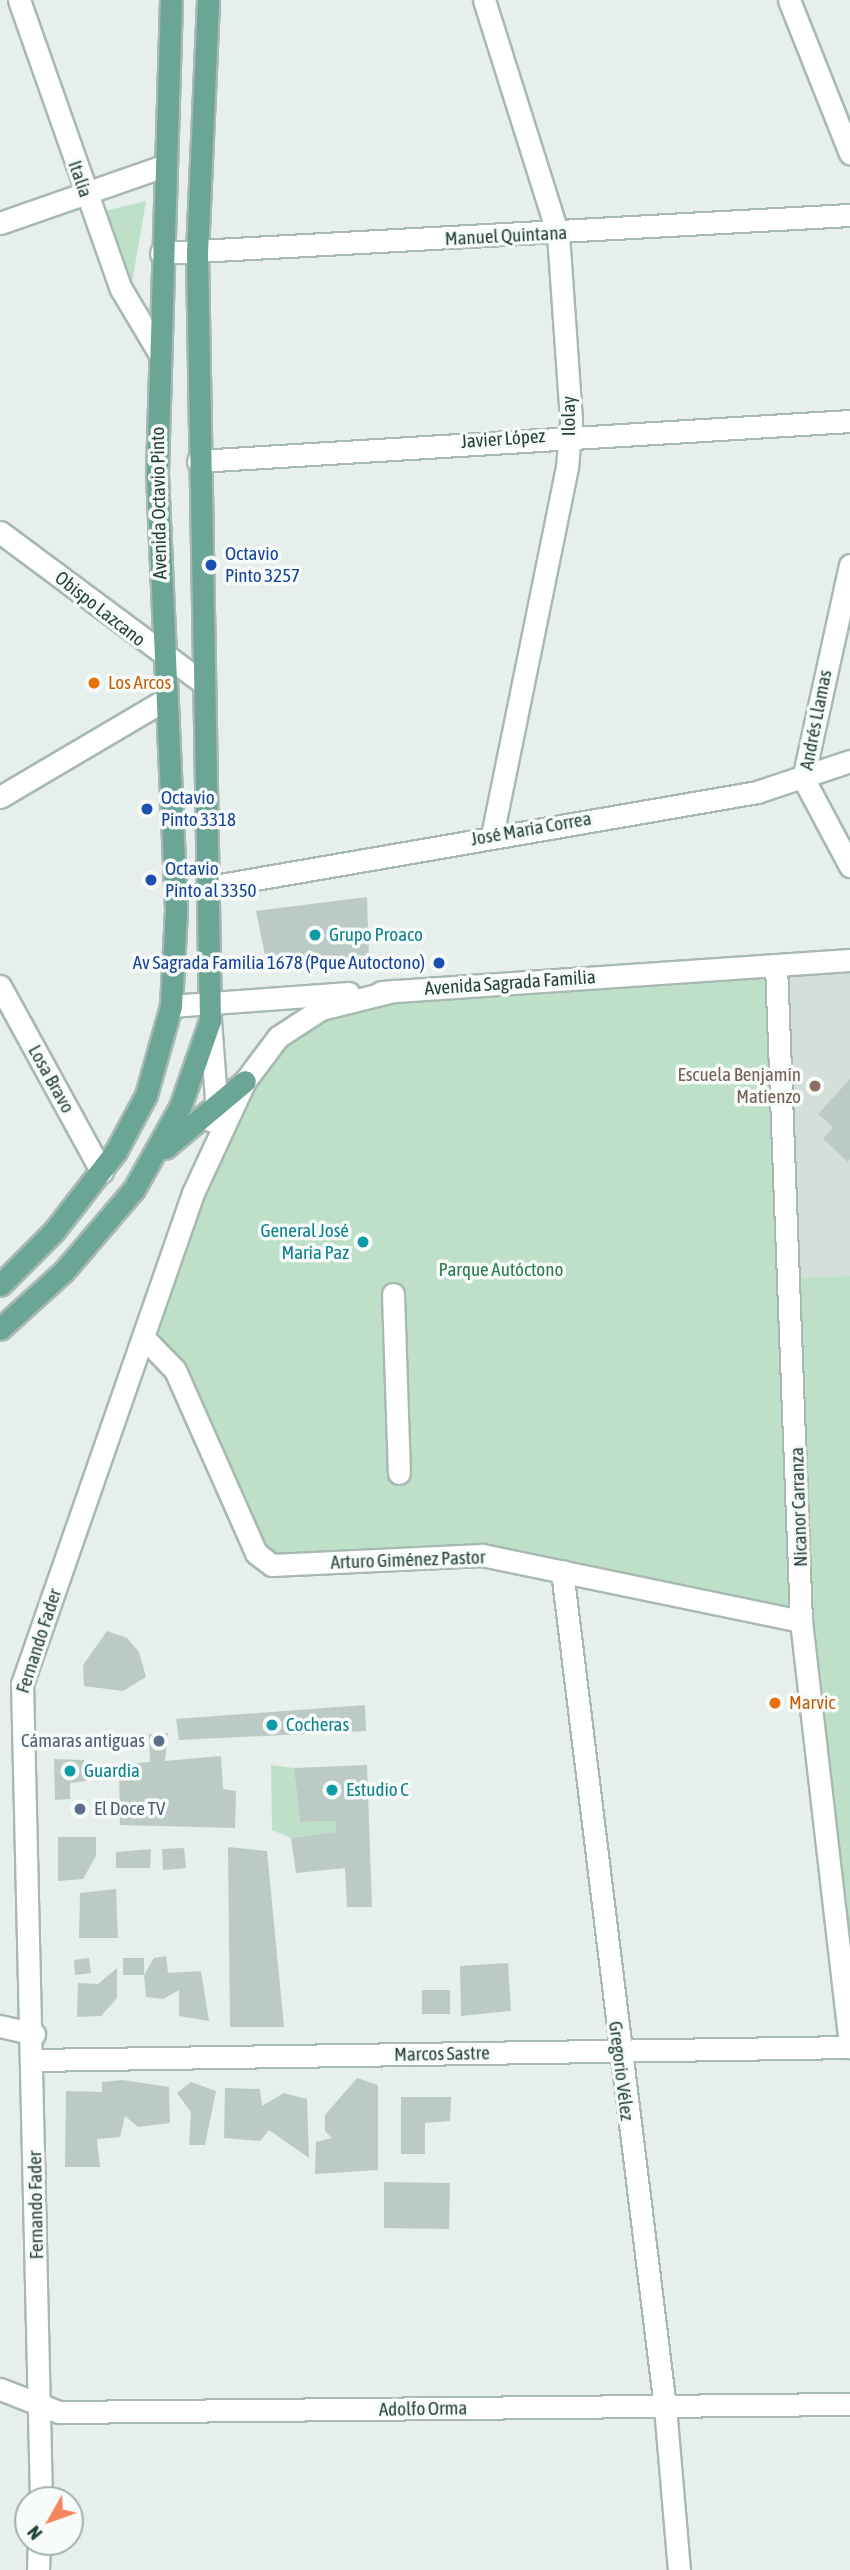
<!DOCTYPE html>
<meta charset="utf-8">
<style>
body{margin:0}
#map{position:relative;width:850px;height:2570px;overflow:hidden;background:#e6efeb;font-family:"Asap Condensed",sans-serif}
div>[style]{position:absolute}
.built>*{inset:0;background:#d4dfda}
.green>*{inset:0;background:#bfe0c8}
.building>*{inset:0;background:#bbcac4}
.roads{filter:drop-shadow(2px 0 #a8b8b2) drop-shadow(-2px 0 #a8b8b2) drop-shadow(0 2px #a8b8b2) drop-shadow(0 -2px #a8b8b2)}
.street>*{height:21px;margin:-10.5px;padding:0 10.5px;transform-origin:10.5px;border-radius:10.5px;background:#fff}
.secondary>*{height:21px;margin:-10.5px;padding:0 10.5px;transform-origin:10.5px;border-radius:10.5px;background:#fff}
.primary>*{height:21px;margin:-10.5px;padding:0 10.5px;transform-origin:10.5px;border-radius:10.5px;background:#6aa596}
.dots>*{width:19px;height:19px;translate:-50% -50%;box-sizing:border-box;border:4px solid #f7fbf9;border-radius:50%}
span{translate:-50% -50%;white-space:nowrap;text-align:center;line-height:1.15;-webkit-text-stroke:7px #f7fbf9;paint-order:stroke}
.street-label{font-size:19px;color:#24423a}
.transit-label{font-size:19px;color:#164399}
.left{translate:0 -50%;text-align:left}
.right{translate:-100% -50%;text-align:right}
.food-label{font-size:19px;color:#c56008}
.culture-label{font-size:19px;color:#0d838f}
.education-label{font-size:19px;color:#785e54}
.park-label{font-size:19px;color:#2d7a4b}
.service-label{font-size:19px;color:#4e5e75}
.north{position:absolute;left:14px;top:2486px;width:70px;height:70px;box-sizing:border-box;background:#f7fbf9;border:2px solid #a3b1ad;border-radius:50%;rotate:230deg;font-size:19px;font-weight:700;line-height:28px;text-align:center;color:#24423a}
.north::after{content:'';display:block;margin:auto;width:24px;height:32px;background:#f4845f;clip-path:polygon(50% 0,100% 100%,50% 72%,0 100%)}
</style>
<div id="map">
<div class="built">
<div style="clip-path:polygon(850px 960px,850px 1276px,790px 1278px,776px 965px)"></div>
</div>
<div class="green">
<div style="clip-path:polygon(146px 201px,132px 283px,96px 213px)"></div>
<div style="clip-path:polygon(776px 965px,789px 1278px,850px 1276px,850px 2047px,801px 1621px,482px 1555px,256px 1553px,175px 1370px,145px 1339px,193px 1193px,278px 1037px,343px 1001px)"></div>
<div style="clip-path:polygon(271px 1765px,294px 1768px,300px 1822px,336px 1821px,336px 1832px,291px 1838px,272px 1830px)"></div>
</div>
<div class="building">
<div style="clip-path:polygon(367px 897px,369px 959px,266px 960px,256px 911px)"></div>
<div style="clip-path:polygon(850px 1079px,850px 1159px,848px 1162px,823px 1139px,833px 1127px,818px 1114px)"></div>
<div style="clip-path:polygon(107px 1631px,127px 1638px,139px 1652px,146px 1677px,123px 1691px,84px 1686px,83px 1665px)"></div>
<div style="clip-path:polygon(365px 1705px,366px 1731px,179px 1740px,176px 1719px)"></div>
<div style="clip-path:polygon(168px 1733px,165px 1761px,221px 1756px,223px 1789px,236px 1791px,235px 1828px,120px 1825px,119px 1765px,150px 1762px,149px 1734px)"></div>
<div style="clip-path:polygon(54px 1759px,84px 1760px,86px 1781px,70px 1783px,70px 1799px,55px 1800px)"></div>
<div style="clip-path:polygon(367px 1765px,372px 1907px,347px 1907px,345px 1868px,296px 1873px,291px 1838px,336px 1832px,336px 1821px,300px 1822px,294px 1768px)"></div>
<div style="clip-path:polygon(58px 1837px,96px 1837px,96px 1856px,83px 1879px,58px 1881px)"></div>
<div style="clip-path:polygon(228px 1847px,267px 1851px,284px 2027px,230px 2027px)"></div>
<div style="clip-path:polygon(184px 1848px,186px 1868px,163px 1870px,162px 1849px)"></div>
<div style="clip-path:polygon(151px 1849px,150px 1868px,116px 1868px,116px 1852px)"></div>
<div style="clip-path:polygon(116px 1889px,118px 1938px,79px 1938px,80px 1893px)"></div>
<div style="clip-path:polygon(166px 1956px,168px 1973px,201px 1971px,209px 2021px,179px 2016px,179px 1990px,163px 1999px,146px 1997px,144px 1975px,123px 1975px,123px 1958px,144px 1958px,144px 1975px,154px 1958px)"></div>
<div style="clip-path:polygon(89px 1958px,91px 1973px,75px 1975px,74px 1960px)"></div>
<div style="clip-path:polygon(508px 1963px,511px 2011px,461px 2016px,460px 1966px)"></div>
<div style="clip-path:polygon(117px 1968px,117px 1998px,101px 2016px,77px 2017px,78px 1983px,98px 1984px)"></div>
<div style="clip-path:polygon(422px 1990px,450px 1990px,450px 2014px,422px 2014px)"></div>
<div style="clip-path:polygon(357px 2078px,378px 2085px,378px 2170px,315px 2174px,316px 2142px,332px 2138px,325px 2131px,325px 2115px)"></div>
<div style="clip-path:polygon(123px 2080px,169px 2087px,170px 2123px,138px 2127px,125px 2116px,120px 2137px,97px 2139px,100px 2167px,65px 2167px,66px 2091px,102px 2092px,102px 2082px)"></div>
<div style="clip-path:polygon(191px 2082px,216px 2091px,205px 2145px,189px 2145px,191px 2112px,177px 2093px)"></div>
<div style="clip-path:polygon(225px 2088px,260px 2089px,262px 2106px,284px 2093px,307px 2099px,309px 2158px,269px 2130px,260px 2141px,224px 2138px)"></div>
<div style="clip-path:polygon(401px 2097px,451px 2097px,450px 2121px,425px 2123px,425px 2154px,401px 2154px)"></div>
<div style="clip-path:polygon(384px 2182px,450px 2183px,449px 2229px,384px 2228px)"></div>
</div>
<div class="roads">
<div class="street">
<div style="left:19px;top:0;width:306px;rotate:70.6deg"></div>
<div style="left:121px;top:289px;width:72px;rotate:59.2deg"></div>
<div style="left:484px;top:0;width:245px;rotate:72.5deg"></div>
<div style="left:558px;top:234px;width:188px;rotate:86deg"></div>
<div style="left:571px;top:422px;width:45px;rotate:95.1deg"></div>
<div style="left:567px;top:467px;width:376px;rotate:101.5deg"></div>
<div style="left:789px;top:0;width:165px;rotate:68.3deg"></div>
<div style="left:0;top:223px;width:174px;rotate:-19.2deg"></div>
<div style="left:161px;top:253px;width:690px;rotate:-3.16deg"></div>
<div style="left:198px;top:461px;width:653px;rotate:-3.51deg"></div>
<div style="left:850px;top:565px;width:218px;rotate:102.4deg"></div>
<div style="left:803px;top:778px;width:100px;rotate:61.9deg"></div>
<div style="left:0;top:797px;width:189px;rotate:-30.5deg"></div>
<div style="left:209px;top:887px;width:556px;rotate:-9.83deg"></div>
<div style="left:757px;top:792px;width:98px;rotate:-18.4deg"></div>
<div style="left:776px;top:965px;width:656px;rotate:87.82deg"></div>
<div style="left:801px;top:1621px;width:429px;rotate:83.4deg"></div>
<div style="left:0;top:986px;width:212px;rotate:61.3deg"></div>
<div style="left:393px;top:1294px;width:179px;rotate:88.1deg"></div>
<div style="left:145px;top:1339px;width:43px;rotate:45.9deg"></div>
<div style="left:175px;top:1370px;width:200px;rotate:66.1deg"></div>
<div style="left:256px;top:1553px;width:20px;rotate:37deg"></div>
<div style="left:272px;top:1565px;width:210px;rotate:-2.7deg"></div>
<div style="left:482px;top:1555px;width:326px;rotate:11.7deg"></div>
<div style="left:562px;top:1571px;width:842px;rotate:82.98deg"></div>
<div style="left:665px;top:2407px;width:164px;rotate:85.1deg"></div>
<div style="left:0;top:2026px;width:35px;rotate:13deg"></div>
<div style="left:34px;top:2060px;width:816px;rotate:-0.91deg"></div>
<div style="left:0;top:2389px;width:63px;rotate:21.3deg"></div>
<div style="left:59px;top:2412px;width:791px;rotate:-0.58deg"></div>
</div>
<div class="secondary">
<div style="left:0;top:532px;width:253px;rotate:36.6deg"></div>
<div style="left:381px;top:992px;width:470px;rotate:-3.9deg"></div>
<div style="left:171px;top:1006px;width:178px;rotate:-4.2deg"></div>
<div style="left:210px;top:1021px;width:78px;rotate:85.6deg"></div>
<div style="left:216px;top:1099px;width:22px;rotate:103deg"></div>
<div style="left:41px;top:2500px;width:816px;rotate:-91.33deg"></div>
<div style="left:22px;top:1684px;width:520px;rotate:-70.8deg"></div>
<div style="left:193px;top:1193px;width:123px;rotate:-65.1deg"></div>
<div style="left:245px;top:1081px;width:55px;rotate:-53.1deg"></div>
<div style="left:278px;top:1037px;width:51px;rotate:-33.1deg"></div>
<div style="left:321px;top:1009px;width:74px;rotate:-14deg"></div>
<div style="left:38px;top:2570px;width:28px;rotate:-88deg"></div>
</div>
<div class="primary">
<div style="left:165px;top:1148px;width:104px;rotate:-39.9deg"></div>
<div style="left:0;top:1285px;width:76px;rotate:-45deg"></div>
<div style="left:54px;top:1231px;width:101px;rotate:-52.2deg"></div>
<div style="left:116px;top:1151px;width:64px;rotate:-61.8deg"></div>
<div style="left:146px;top:1095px;width:92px;rotate:-74.3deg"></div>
<div style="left:171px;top:1006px;width:97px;rotate:-87deg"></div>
<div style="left:176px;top:909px;width:437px;rotate:-92.5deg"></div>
<div style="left:157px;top:472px;width:472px;rotate:-88.3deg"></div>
<div style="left:0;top:1329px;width:86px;rotate:-42.2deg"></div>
<div style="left:64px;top:1271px;width:108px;rotate:-49.5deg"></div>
<div style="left:134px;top:1189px;width:94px;rotate:-60.7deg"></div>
<div style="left:180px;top:1107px;width:91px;rotate:-70.8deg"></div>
<div style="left:210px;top:1021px;width:768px;rotate:-90.97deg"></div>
<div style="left:197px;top:253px;width:253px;rotate:-87.5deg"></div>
</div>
</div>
<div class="dots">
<div style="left:211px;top:565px;background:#1a4fb4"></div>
<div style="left:94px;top:683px;background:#e8710a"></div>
<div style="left:147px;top:809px;background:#1a4fb4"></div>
<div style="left:151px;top:880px;background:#1a4fb4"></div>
<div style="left:315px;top:935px;background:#0f9aa8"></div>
<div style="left:439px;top:963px;background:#1a4fb4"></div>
<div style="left:815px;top:1086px;background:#8d6e63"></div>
<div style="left:363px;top:1242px;background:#0f9aa8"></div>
<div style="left:775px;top:1703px;background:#e8710a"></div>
<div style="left:272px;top:1725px;background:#0f9aa8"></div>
<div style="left:159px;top:1741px;background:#5c6f8a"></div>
<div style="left:70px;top:1771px;background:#0f9aa8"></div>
<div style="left:332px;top:1790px;background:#0f9aa8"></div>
<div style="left:80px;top:1809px;background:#5c6f8a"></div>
</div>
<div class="street-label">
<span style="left:80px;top:179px;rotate:71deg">Italia</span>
<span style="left:506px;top:236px;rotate:-3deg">Manuel Quintana</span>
<span style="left:569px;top:416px;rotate:-90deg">Ilolay</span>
<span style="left:503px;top:439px;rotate:-4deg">Javier López</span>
<span style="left:159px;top:503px;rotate:-91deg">Avenida Octavio Pinto</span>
<span style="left:100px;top:609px;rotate:38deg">Obispo Lazcano</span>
<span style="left:816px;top:720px;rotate:-79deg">Andrés Llamas</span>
<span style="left:531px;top:829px;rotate:-10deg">José María Correa</span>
<span style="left:510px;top:983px;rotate:-4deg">Avenida Sagrada Familia</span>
<span style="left:51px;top:1079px;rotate:61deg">Losa Bravo</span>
<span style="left:799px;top:1507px;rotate:-92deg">Nicanor Carranza</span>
<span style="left:408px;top:1560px;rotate:-2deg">Arturo Giménez Pastor</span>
<span style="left:39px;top:1641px;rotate:-72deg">Fernando Fader</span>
<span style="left:442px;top:2054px;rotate:-1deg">Marcos Sastre</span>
<span style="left:621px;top:2071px;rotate:83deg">Gregorio Vélez</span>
<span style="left:36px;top:2205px;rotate:-91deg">Fernando Fader</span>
<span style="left:423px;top:2409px;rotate:-1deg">Adolfo Orma</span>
</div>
<div class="transit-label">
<span class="left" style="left:225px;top:565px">Octavio<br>Pinto 3257</span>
<span class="left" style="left:161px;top:809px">Octavio<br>Pinto 3318</span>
<span class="left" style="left:165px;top:880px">Octavio<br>Pinto al 3350</span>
<span class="right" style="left:425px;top:963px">Av Sagrada Familia 1678 (Pque Autoctono)</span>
</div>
<div class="food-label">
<span class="left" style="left:108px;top:683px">Los Arcos</span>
<span class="left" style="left:789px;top:1703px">Marvic</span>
</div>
<div class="culture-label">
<span class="left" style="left:329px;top:935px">Grupo Proaco</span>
<span class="right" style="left:349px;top:1242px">General José<br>María Paz</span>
<span class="left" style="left:286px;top:1725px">Cocheras</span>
<span class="left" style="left:84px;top:1771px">Guardia</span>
<span class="left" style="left:346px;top:1790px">Estudio C</span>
</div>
<div class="education-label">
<span class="right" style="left:801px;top:1086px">Escuela Benjamín<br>Matienzo</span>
</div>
<div class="park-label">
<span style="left:501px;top:1270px">Parque Autóctono</span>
</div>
<div class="service-label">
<span class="right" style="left:145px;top:1741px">Cámaras antiguas</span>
<span class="left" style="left:94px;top:1809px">El Doce TV</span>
</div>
<div class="north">N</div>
</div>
